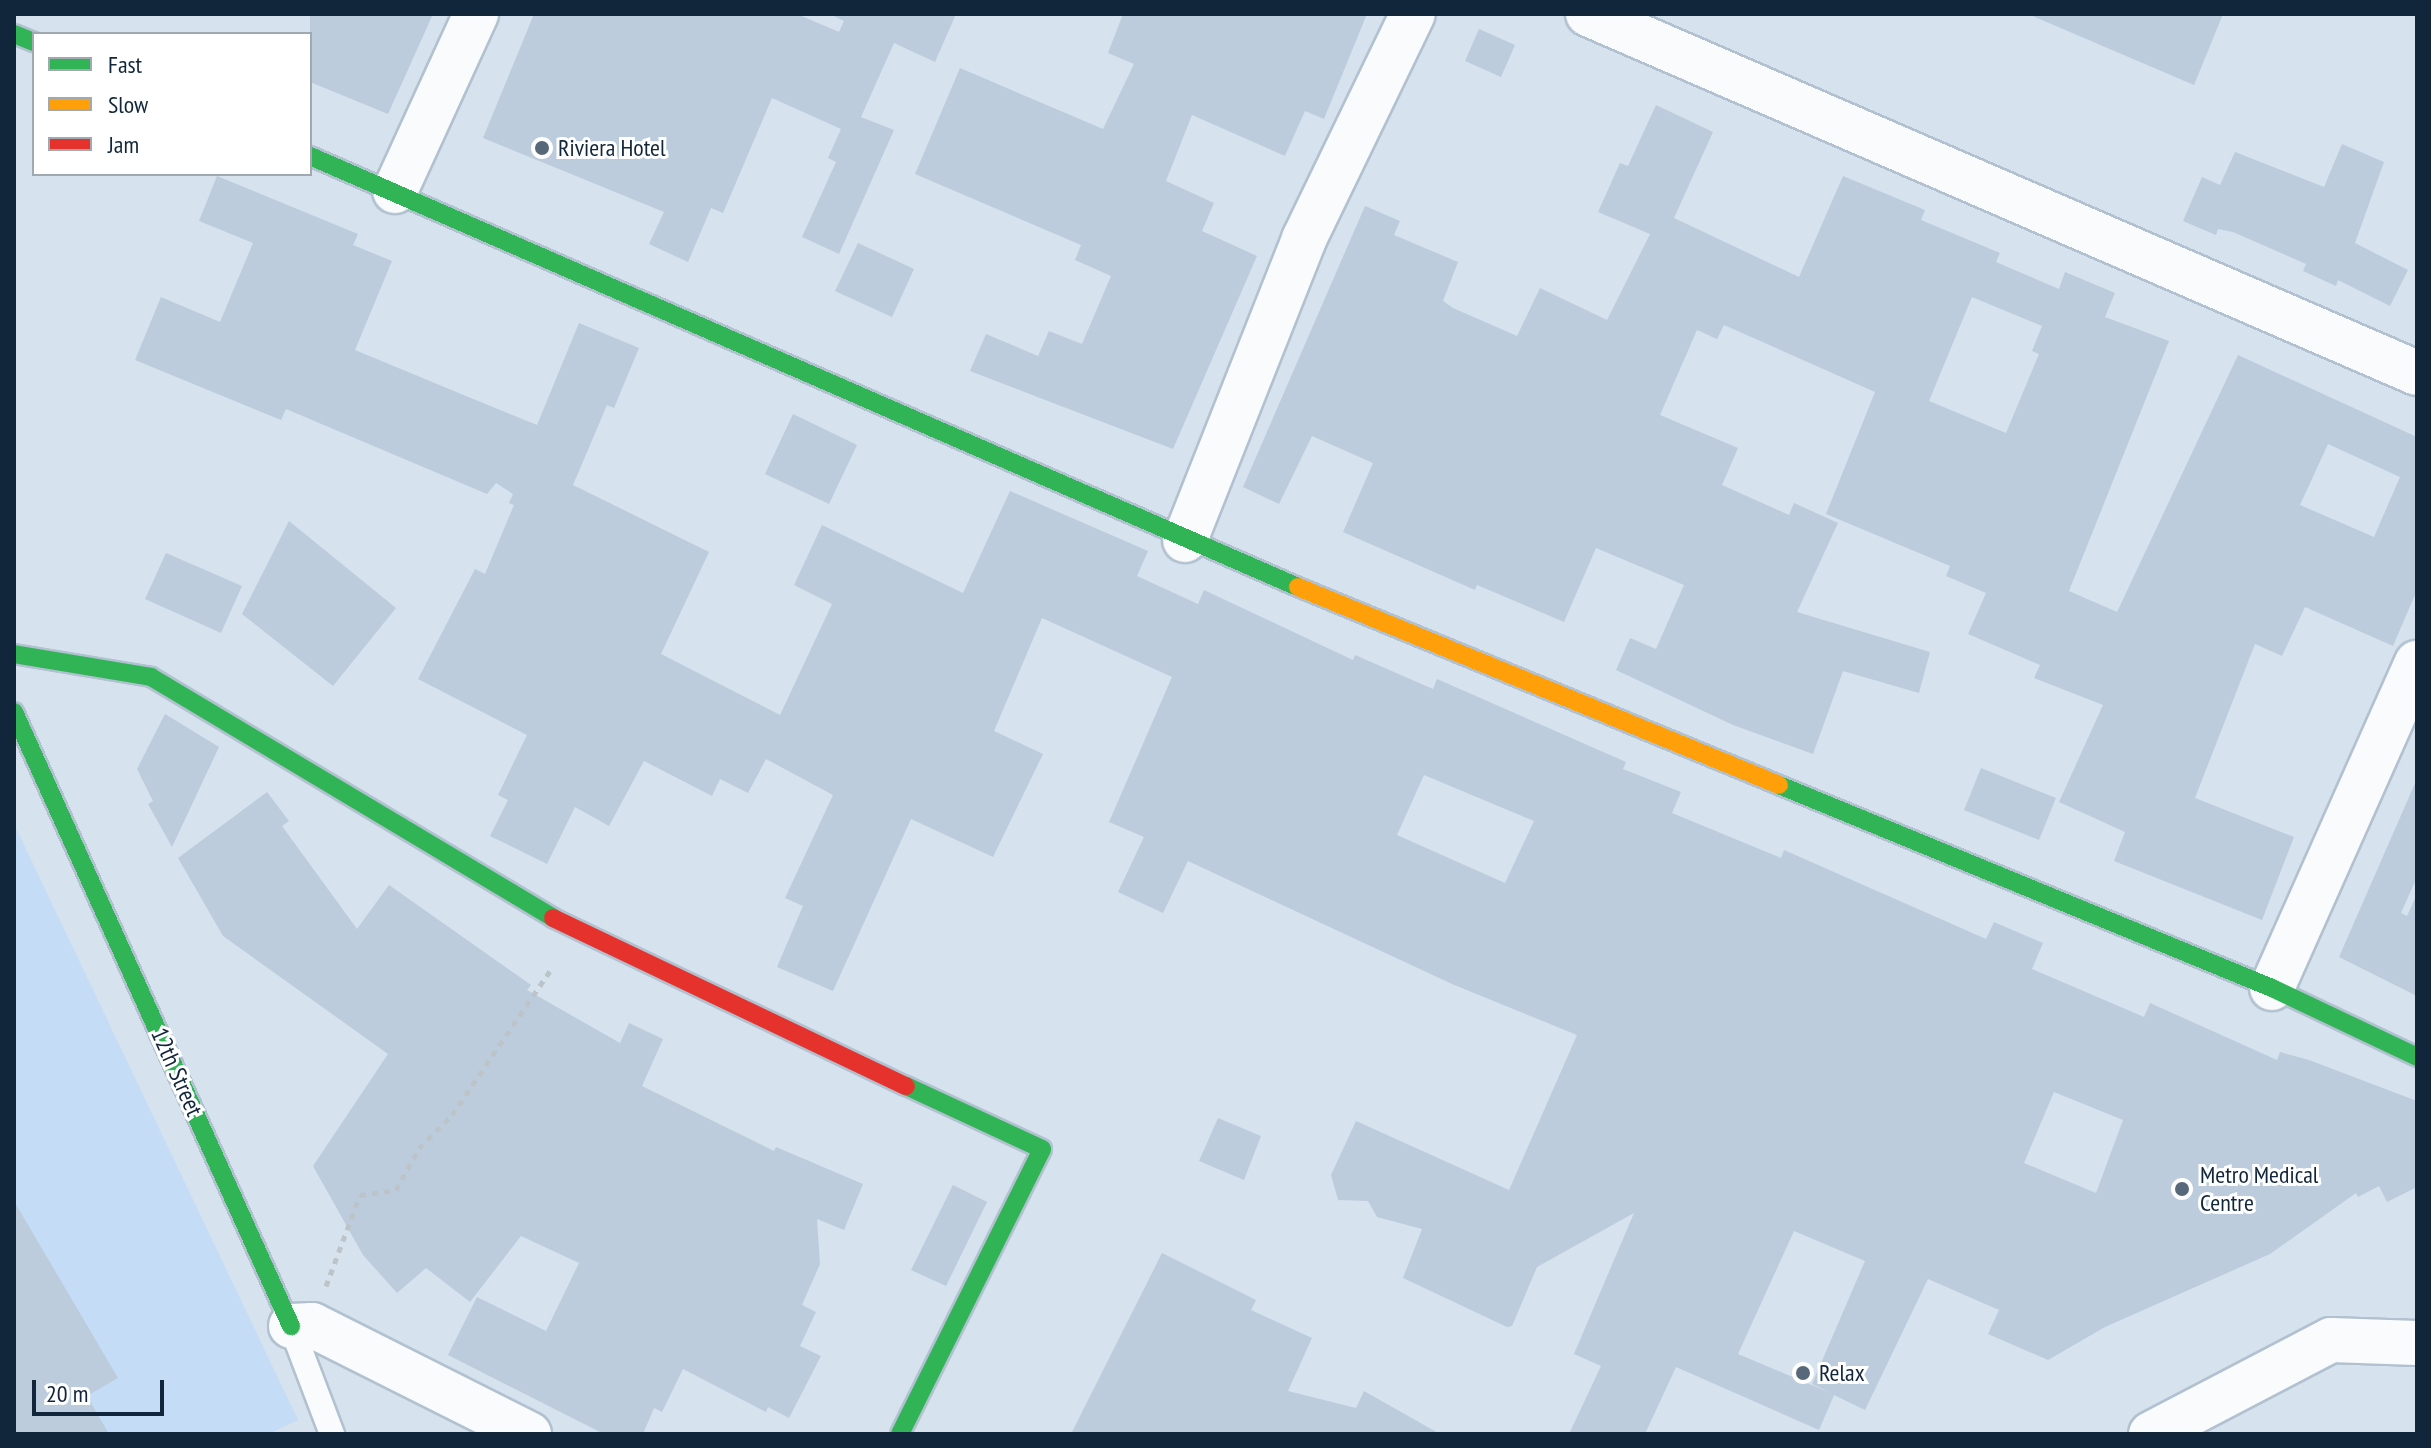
<!DOCTYPE html>
<style>
body{margin:0}
#map{position:relative;width:2431px;height:1448px;overflow:hidden;background:#d6e2ed;font-family:"PT Sans Narrow",sans-serif}
div>[style]{position:absolute}
.built>*{inset:0;background:#c4dcf5}
.building>*{inset:0;background:#bcccdc}
.path>*{height:5px;margin-top:-2.5px;transform-origin:0;background:repeating-linear-gradient(90deg,#bdc4c9 0 6px,transparent 0 12px)}
.roads{filter:drop-shadow(2px 0 #b1c1d0) drop-shadow(-2px 0 #b1c1d0) drop-shadow(0 2px #b1c1d0) drop-shadow(0 -2px #b1c1d0)}
.lane>*{height:24px;margin:-12px;padding:0 12px;transform-origin:12px;border-radius:12px;background:#f9fbfc}
.street>*{height:44px;margin:-22px;padding:0 22px;transform-origin:22px;border-radius:22px;background:#f9fbfc}
.fast>*{height:18px;margin:-9px;padding:0 9px;transform-origin:9px;border-radius:9px;background:#30b455}
.slow>*{height:18px;margin:-9px;padding:0 9px;transform-origin:9px;border-radius:9px;background:#ff9f0a}
.jam>*{height:18px;margin:-9px;padding:0 9px;transform-origin:9px;border-radius:9px;background:#e5322d}
.dots>*{width:22px;height:22px;translate:-50% -50%;box-sizing:border-box;border:4px solid #fff;border-radius:50%}
span{translate:-50% -50%;white-space:nowrap;text-align:center;line-height:1.15;-webkit-text-stroke:6px #fff;paint-order:stroke}
.poi-label{font-size:24px;color:#11263a}
.left{translate:0 -50%;text-align:left}
.street-label{font-size:24px;color:#11263a}
.frame{position:absolute;inset:0;border:16px solid #11263a;pointer-events:none}
.legend{position:absolute;left:32px;top:32px;width:280px;height:144px;box-sizing:border-box;background:#fff;border:2px solid #a0a8b0;margin:0;padding:10px 14px;list-style:none;font-size:24px;color:#11263a}
.legend li{display:flex;align-items:center;gap:16px;height:40px}
.legend b{width:40px;border:2px solid #a0a8b0}
.scale{position:absolute;left:32px;top:1380px;width:132px;height:36px;box-sizing:border-box;border:4px solid #11263a;border-top:0;padding-left:10px;font-size:24px;line-height:28px;white-space:nowrap;color:#11263a;-webkit-text-stroke:6px #fff;paint-order:stroke}
</style>
<div id="map">
<div class="built">
<div style="clip-path:polygon(14px 824px,298px 1420px,268px 1434px,14px 1434px)"></div>
</div>
<div class="building">
<div style="clip-path:polygon(310px 14px,433px 14px,388px 114px,310px 82px)"></div>
<div style="clip-path:polygon(534px 14px,797px 14px,839px 32px,844px 21px,830px 14px,956px 14px,935px 62px,894px 43px,861px 117px,894px 130px,839px 254px,802px 237px,836px 162px,828px 158px,841px 129px,772px 98px,723px 213px,711px 208px,688px 262px,649px 244px,664px 212px,483px 138px)"></div>
<div style="clip-path:polygon(1123px 14px,1367px 14px,1324px 119px,1305px 111px,1285px 156px,1192px 115px,1166px 181px,1214px 203px,1202px 231px,1257px 256px,1173px 449px,970px 371px,986px 334px,1038px 356px,1049px 331px,1082px 344px,1111px 276px,1075px 260px,1081px 245px,915px 174px,960px 68px,1103px 129px,1134px 64px,1108px 53px)"></div>
<div style="clip-path:polygon(2028px 14px,2223px 14px,2194px 85px)"></div>
<div style="clip-path:polygon(1479px 29px,1515px 45px,1501px 77px,1465px 61px)"></div>
<div style="clip-path:polygon(evenodd,1656px 105px,1713px 132px,1674px 218px,1799px 277px,1843px 176px,1925px 210px,1921px 220px,2000px 253px,1996px 262px,2059px 289px,2065px 272px,2115px 293px,2105px 317px,2169px 341px,2069px 591px,2117px 612px,2238px 355px,2417px 437px,2417px 590px,2393px 646px,2305px 607px,2282px 656px,2255px 644px,2195px 798px,2294px 837px,2262px 920px,2114px 861px,2125px 832px,2059px 802px,2103px 705px,2034px 678px,2040px 665px,1968px 634px,1986px 593px,1946px 576px,1950px 566px,1826px 514px,1875px 392px,1724px 325px,1717px 339px,1697px 330px,1660px 415px,1738px 448px,1722px 485px,1789px 515px,1794px 503px,1838px 523px,1797px 612px,1930px 652px,1919px 693px,1843px 671px,1813px 754px,1733px 725px,1616px 670px,1630px 638px,1656px 649px,1684px 585px,1596px 548px,1564px 622px,1477px 585px,1475px 590px,1343px 532px,1373px 463px,1312px 436px,1279px 504px,1243px 487px,1365px 206px,1400px 221px,1394px 235px,1458px 262px,1443px 301px,1453px 308px,1517px 336px,1540px 288px,1607px 320px,1650px 234px,1598px 212px,1620px 163px,1628px 166px,1656px 105px,1972px 297px,2042px 326px,2032px 351px,2039px 354px,2006px 433px,1929px 401px,1972px 297px,1656px 105px,2328px 444px,2400px 477px,2374px 537px,2300px 505px,2328px 444px)"></div>
<div style="clip-path:polygon(2342px 144px,2384px 162px,2355px 243px,2408px 270px,2390px 306px,2338px 280px,2336px 286px,2303px 271px,2306px 264px,2233px 232px,2218px 229px,2216px 235px,2183px 221px,2202px 177px,2220px 185px,2235px 152px,2324px 187px)"></div>
<div style="clip-path:polygon(evenodd,217px 176px,358px 234px,353px 245px,392px 261px,355px 350px,466px 396px,537px 425px,579px 323px,639px 348px,614px 408px,607px 405px,573px 485px,709px 552px,661px 654px,780px 715px,832px 604px,794px 585px,822px 525px,963px 593px,1010px 491px,1148px 551px,1137px 576px,1198px 604px,1204px 590px,1353px 660px,1355px 655px,1433px 689px,1437px 679px,1626px 762px,1623px 769px,1681px 792px,1672px 813px,1781px 858px,1784px 850px,1986px 939px,1994px 922px,2043px 943px,2032px 969px,2144px 1017px,2150px 1003px,2277px 1060px,2280px 1052px,2309px 1060px,2417px 1101px,2417px 1187px,2387px 1202px,2379px 1186px,2358px 1197px,2356px 1193px,2270px 1254px,2105px 1327px,2048px 1360px,1988px 1334px,1999px 1310px,1928px 1279px,1865px 1410px,1834px 1395px,1819px 1430px,1676px 1367px,1645px 1434px,1569px 1434px,1601px 1366px,1574px 1354px,1634px 1213px,1537px 1267px,1512px 1326px,1507px 1327px,1403px 1278px,1422px 1229px,1377px 1217px,1368px 1201px,1338px 1200px,1331px 1175px,1356px 1121px,1509px 1190px,1577px 1035px,1452px 984px,1188px 861px,1163px 913px,1118px 892px,1144px 837px,1109px 822px,1172px 677px,1042px 618px,994px 731px,1043px 754px,993px 857px,911px 819px,833px 991px,777px 967px,803px 906px,785px 898px,833px 795px,766px 759px,748px 793px,720px 779px,712px 796px,644px 761px,609px 826px,575px 807px,547px 864px,490px 836px,508px 800px,498px 795px,527px 735px,418px 679px,475px 569px,485px 574px,514px 505px,509px 503px,513px 494px,496px 483px,487px 494px,286px 409px,281px 420px,135px 360px,161px 297px,220px 322px,253px 243px,199px 221px,217px 176px,1424px 775px,1534px 821px,1505px 883px,1397px 835px,1424px 775px,217px 176px,2054px 1092px,2123px 1120px,2096px 1193px,2024px 1163px,2054px 1092px,217px 176px,1794px 1231px,1865px 1261px,1812px 1384px,1833px 1394px,1738px 1354px,1794px 1231px)"></div>
<div style="clip-path:polygon(858px 243px,914px 269px,892px 317px,835px 291px)"></div>
<div style="clip-path:polygon(793px 414px,857px 445px,829px 504px,765px 474px)"></div>
<div style="clip-path:polygon(289px 521px,396px 608px,333px 686px,242px 614px)"></div>
<div style="clip-path:polygon(166px 553px,242px 586px,221px 633px,145px 599px)"></div>
<div style="clip-path:polygon(165px 714px,219px 747px,172px 847px,148px 804px,153px 801px,137px 769px)"></div>
<div style="clip-path:polygon(1981px 768px,2056px 798px,2039px 840px,1964px 810px)"></div>
<div style="clip-path:polygon(2416px 781px,2417px 877px,2401px 913px,2407px 916px,2417px 894px,2417px 996px,2339px 957px)"></div>
<div style="clip-path:polygon(267px 792px,289px 821px,282px 826px,357px 929px,389px 885px,531px 985px,527px 990px,620px 1043px,629px 1023px,663px 1039px,642px 1086px,774px 1151px,776px 1147px,863px 1184px,844px 1230px,817px 1219px,820px 1264px,802px 1305px,816px 1312px,800px 1346px,821px 1356px,789px 1418px,768px 1407px,766px 1412px,683px 1369px,662px 1412px,654px 1408px,643px 1434px,604px 1434px,448px 1355px,477px 1297px,546px 1331px,579px 1263px,521px 1236px,470px 1302px,426px 1268px,397px 1293px,363px 1255px,313px 1166px,388px 1054px,223px 936px,178px 858px)"></div>
<div style="clip-path:polygon(1218px 1118px,1261px 1136px,1244px 1180px,1199px 1161px)"></div>
<div style="clip-path:polygon(953px 1185px,987px 1202px,946px 1286px,911px 1270px)"></div>
<div style="clip-path:polygon(14px 1201px,118px 1378px,87px 1396px,109px 1434px,14px 1434px)"></div>
<div style="clip-path:polygon(1162px 1253px,1256px 1300px,1251px 1310px,1312px 1338px,1288px 1391px,1356px 1408px,1364px 1391px,1440px 1434px,1071px 1434px)"></div>
</div>
<div class="path">
<div style="left:326px;top:1286px;width:97px;rotate:-69.5deg"></div>
<div style="left:360px;top:1195px;width:36px;rotate:-8deg"></div>
<div style="left:396px;top:1190px;width:48px;rotate:-61.3deg"></div>
<div style="left:419px;top:1148px;width:47px;rotate:-45deg"></div>
<div style="left:452px;top:1115px;width:178px;rotate:-55.8deg"></div>
</div>
<div class="roads">
<div class="lane">
<div style="left:291px;top:1326px;width:116px;rotate:69.2deg"></div>
</div>
<div class="street">
<div style="left:1588px;top:14px;width:903px;rotate:23.42deg"></div>
<div style="left:395px;top:191px;width:195px;rotate:-65.4deg"></div>
<div style="left:1185px;top:540px;width:324px;rotate:-68.4deg"></div>
<div style="left:1304px;top:239px;width:250px;rotate:-64.2deg"></div>
<div style="left:2272px;top:988px;width:356px;rotate:-66deg"></div>
<div style="left:291px;top:1326px;width:21px;rotate:-3deg"></div>
<div style="left:312px;top:1325px;width:243px;rotate:26.7deg"></div>
<div style="left:2151px;top:1434px;width:203px;rotate:-27.6deg"></div>
<div style="left:2331px;top:1340px;width:86px;rotate:2deg"></div>
</div>
<div class="fast">
<div style="left:14px;top:34px;width:22px;rotate:22deg"></div>
<div style="left:310px;top:156px;width:1078px;rotate:23.57deg"></div>
<div style="left:14px;top:654px;width:139px;rotate:9.5deg"></div>
<div style="left:151px;top:677px;width:469px;rotate:30.9deg"></div>
<div style="left:14px;top:712px;width:674px;rotate:65.72deg"></div>
<div style="left:1779px;top:785px;width:533px;rotate:22.38deg"></div>
<div style="left:2272px;top:988px;width:161px;rotate:25.4deg"></div>
<div style="left:900px;top:1434px;width:318px;rotate:-63.5deg"></div>
<div style="left:1042px;top:1149px;width:150px;rotate:-155.1deg"></div>
</div>
<div class="slow">
<div style="left:1298px;top:587px;width:520px;rotate:22.37deg"></div>
</div>
<div class="jam">
<div style="left:553px;top:918px;width:391px;rotate:25.5deg"></div>
</div>
</div>
<div class="dots">
<div style="left:542px;top:148px;background:#566879"></div>
<div style="left:2182px;top:1189px;background:#566879"></div>
<div style="left:1803px;top:1373px;background:#566879"></div>
</div>
<div class="poi-label">
<span class="left" style="left:558px;top:148px">Riviera Hotel</span>
<span class="left" style="left:2200px;top:1189px">Metro Medical<br>Centre</span>
<span class="left" style="left:1819px;top:1373px">Relax</span>
</div>
<div class="street-label">
<span style="left:177px;top:1072px;rotate:66deg">12th Street</span>
</div>
<div class="frame"></div>
<ul class="legend">
<li><b style="height:10px;background:#30b455"></b>Fast</li>
<li><b style="height:10px;background:#ff9f0a"></b>Slow</li>
<li><b style="height:10px;background:#e5322d"></b>Jam</li>
</ul>
<div class="scale">20 m</div>
</div>
